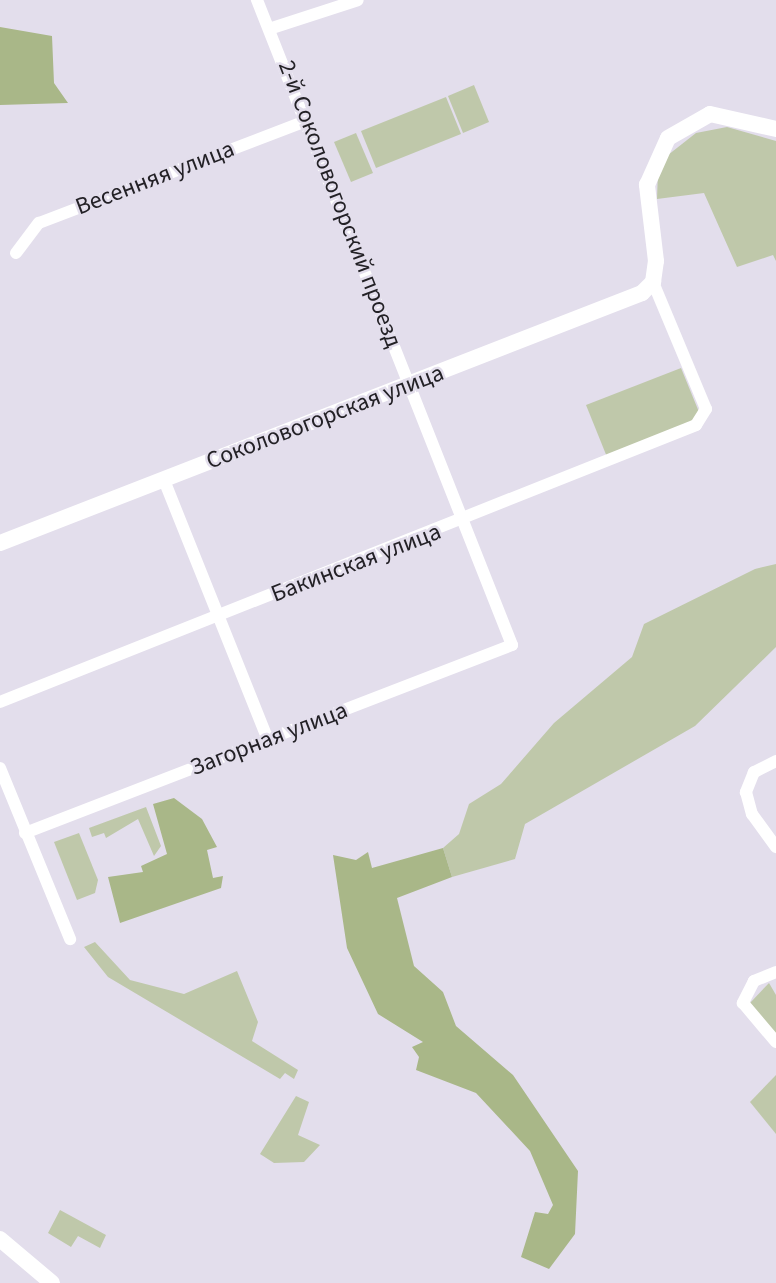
<!DOCTYPE html>
<meta charset="utf-8">
<style>
body{margin:0}
#map{position:relative;width:776px;height:1283px;overflow:hidden;background:#e3deec;font-family:"Source Sans 3",sans-serif}
div>[style]{position:absolute}
.green>*{inset:0;background:#bfc8aa}
.forest>*{inset:0;background:#a9b788}
.minor>*{height:12px;margin:-6px;padding:0 6px;transform-origin:6px;border-radius:6px;background:#fff}
.major>*{height:16px;margin:-8px;padding:0 8px;transform-origin:8px;border-radius:8px;background:#fff}
span{translate:-50% -50%;white-space:nowrap;text-align:center;line-height:1.15;-webkit-text-stroke:5px #e3deec;paint-order:stroke}
.street-label{font-size:24px;color:#232126}
</style>
<div id="map">
<div class="green">
<div style="clip-path:polygon(474px 85px,489px 122px,463px 133px,448px 96px)"></div>
<div style="clip-path:polygon(446px 97px,461px 134px,376px 168px,361px 131px)"></div>
<div style="clip-path:polygon(727px 127px,776px 141px,776px 261px,773px 255px,737px 267px,704px 193px,657px 199px,658px 170px,668px 155px,696px 133px)"></div>
<div style="clip-path:polygon(356px 133px,373px 173px,351px 182px,334px 142px)"></div>
<div style="clip-path:polygon(681px 368px,699px 412px,693px 422px,607px 457px,586px 405px)"></div>
<div style="clip-path:polygon(776px 564px,776px 647px,695px 726px,525px 824px,515px 859px,452px 877px,443px 848px,459px 834px,469px 804px,501px 784px,554px 723px,632px 657px,644px 624px,755px 569px)"></div>
<div style="clip-path:polygon(146px 807px,161px 846px,154px 856px,138px 819px,106px 838px,104px 833px,92px 837px,89px 828px)"></div>
<div style="clip-path:polygon(79px 833px,98px 880px,95px 893px,77px 900px,54px 842px)"></div>
<div style="clip-path:polygon(95px 942px,130px 980px,184px 994px,237px 971px,258px 1022px,252px 1041px,298px 1070px,294px 1079px,285px 1073px,280px 1079px,108px 977px,84px 947px)"></div>
<div style="clip-path:polygon(769px 983px,776px 995px,776px 1035px,750px 1003px)"></div>
<div style="clip-path:polygon(776px 1075px,776px 1134px,750px 1102px)"></div>
<div style="clip-path:polygon(296px 1096px,309px 1102px,298px 1135px,320px 1145px,304px 1162px,274px 1163px,260px 1154px)"></div>
<div style="clip-path:polygon(60px 1210px,106px 1235px,100px 1248px,78px 1236px,71px 1247px,48px 1233px)"></div>
</div>
<div class="forest">
<div style="clip-path:polygon(0 27px,52px 36px,54px 83px,68px 103px,0 105px)"></div>
<div style="clip-path:polygon(174px 798px,202px 819px,217px 847px,207px 850px,213px 878px,223px 876px,221px 888px,120px 923px,108px 877px,143px 872px,141px 866px,167px 854px,153px 804px)"></div>
<div style="clip-path:polygon(443px 848px,452px 877px,397px 898px,414px 966px,443px 992px,456px 1026px,513px 1075px,578px 1171px,575px 1234px,549px 1269px,521px 1257px,535px 1212px,548px 1214px,553px 1205px,530px 1151px,476px 1093px,416px 1070px,419px 1057px,412px 1047px,423px 1042px,378px 1014px,347px 948px,333px 855px,356px 860px,368px 852px,372px 868px)"></div>
</div>
<div class="minor">
<div style="left:272px;top:28px;width:90px;rotate:-18deg"></div>
<div style="left:16px;top:253px;width:38px;rotate:-53deg"></div>
<div style="left:39px;top:223px;width:286px;rotate:-20.9deg"></div>
<div style="left:164px;top:480px;width:280px;rotate:68.2deg"></div>
<div style="left:0;top:702px;width:749px;rotate:-21.7deg"></div>
<div style="left:696px;top:425px;width:19px;rotate:-58deg"></div>
<div style="left:706px;top:409px;width:138px;rotate:-112.7deg"></div>
<div style="left:776px;top:761px;width:25px;rotate:153deg"></div>
<div style="left:754px;top:772px;width:22px;rotate:112deg"></div>
<div style="left:746px;top:792px;width:23px;rotate:75deg"></div>
<div style="left:752px;top:814px;width:41px;rotate:54deg"></div>
<div style="left:0;top:768px;width:185px;rotate:67.7deg"></div>
<div style="left:25px;top:833px;width:522px;rotate:-21.11deg"></div>
<div style="left:512px;top:645px;width:694px;rotate:-111.57deg"></div>
<div style="left:776px;top:972px;width:24px;rotate:158deg"></div>
<div style="left:754px;top:981px;width:25px;rotate:117deg"></div>
<div style="left:743px;top:1003px;width:51px;rotate:49.8deg"></div>
</div>
<div class="major">
<div style="left:0;top:543px;width:689px;rotate:-21.28deg"></div>
<div style="left:642px;top:293px;width:16px;rotate:-45deg"></div>
<div style="left:653px;top:282px;width:21px;rotate:-82deg"></div>
<div style="left:656px;top:261px;width:77px;rotate:-96.8deg"></div>
<div style="left:647px;top:185px;width:51px;rotate:-65.9deg"></div>
<div style="left:668px;top:138px;width:48px;rotate:-29.7deg"></div>
<div style="left:710px;top:114px;width:68px;rotate:12.8deg"></div>
<div style="left:0;top:1239px;width:68px;rotate:40.2deg"></div>
</div>
<div class="street-label">
<span style="left:155px;top:178px;rotate:-21deg">Весенняя улица</span>
<span style="left:340px;top:204px;rotate:69deg">2-й Соколовогорский проезд</span>
<span style="left:325px;top:417px;rotate:-21deg">Соколовогорская улица</span>
<span style="left:356px;top:563px;rotate:-21deg">Бакинская улица</span>
<span style="left:269px;top:739px;rotate:-21deg">Загорная улица</span>
</div>
</div>
